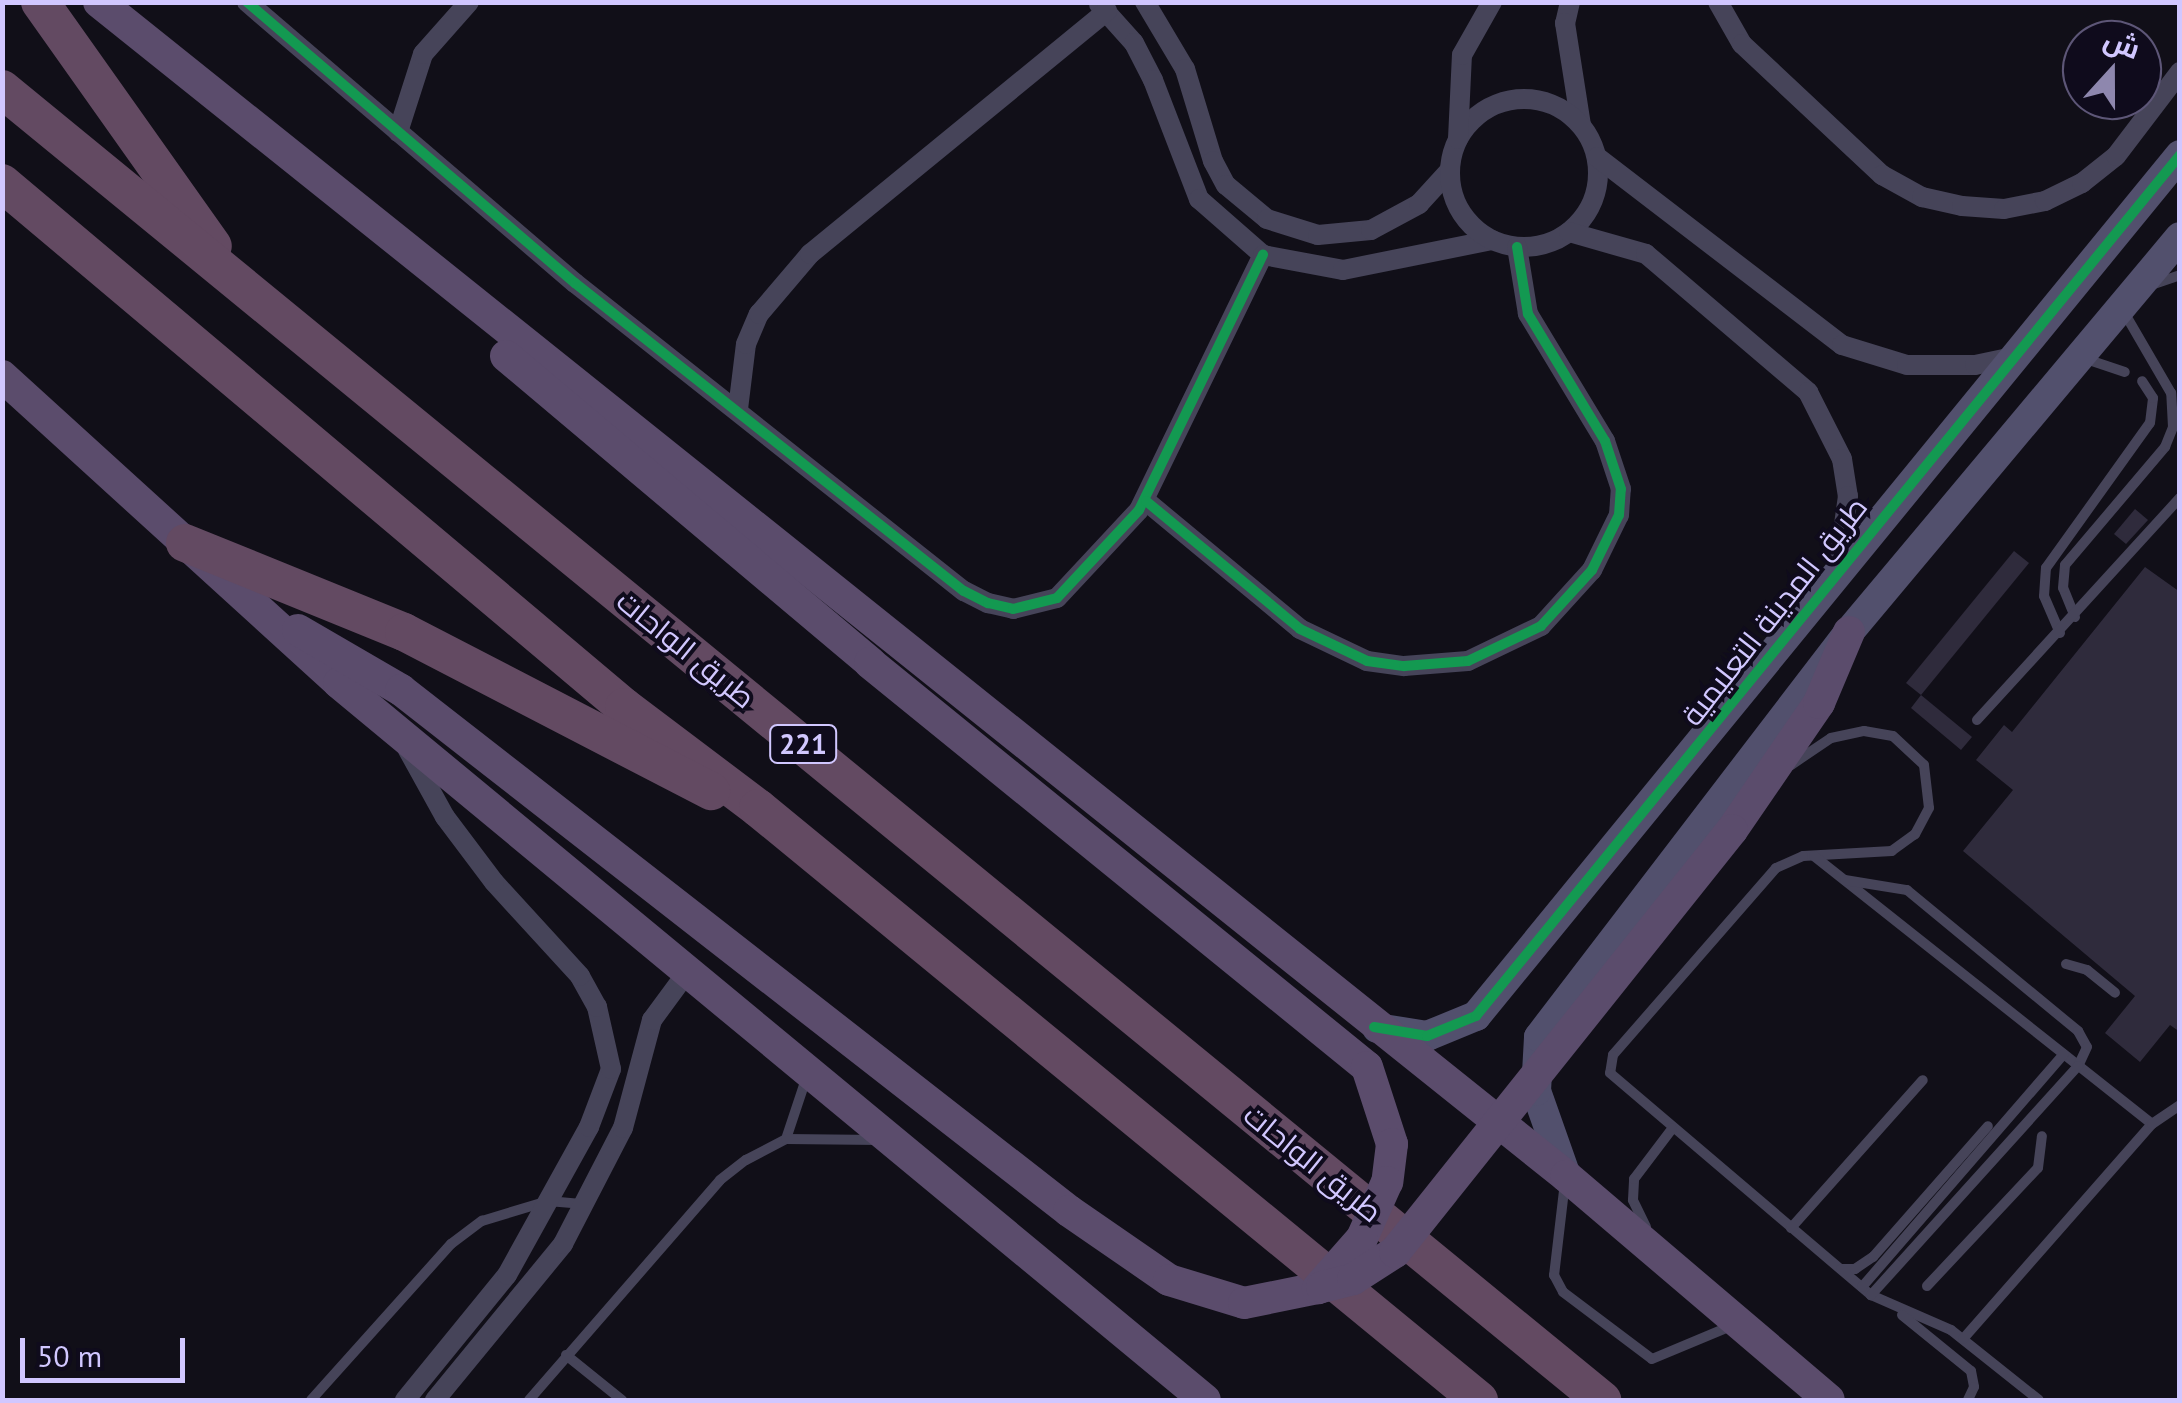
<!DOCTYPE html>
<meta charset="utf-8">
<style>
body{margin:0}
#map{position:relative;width:2182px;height:1403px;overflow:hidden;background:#110f18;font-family:"PT Sans",Cairo,sans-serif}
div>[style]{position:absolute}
.building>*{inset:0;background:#2f2b3c}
.lane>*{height:10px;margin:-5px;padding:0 5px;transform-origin:5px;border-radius:5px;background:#464459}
.street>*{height:20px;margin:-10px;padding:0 10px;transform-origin:10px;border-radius:10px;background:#464459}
.street>.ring{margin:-10px;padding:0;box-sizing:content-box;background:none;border:20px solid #464459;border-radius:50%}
.secondary>*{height:30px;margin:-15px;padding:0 15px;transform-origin:15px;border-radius:15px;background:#52506d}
.primary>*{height:32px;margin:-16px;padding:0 16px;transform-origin:16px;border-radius:16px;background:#5b4c6c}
.highway>*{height:38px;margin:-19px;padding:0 19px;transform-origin:19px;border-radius:19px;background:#634a62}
.primary-bridge>*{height:32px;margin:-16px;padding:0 16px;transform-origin:16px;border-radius:16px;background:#5b4c6c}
.cycleway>*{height:10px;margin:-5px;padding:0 5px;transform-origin:5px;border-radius:5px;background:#139951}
span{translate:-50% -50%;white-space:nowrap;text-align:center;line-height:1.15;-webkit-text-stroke:8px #0f0b1c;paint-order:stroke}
.shield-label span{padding:2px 8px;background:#0f0b1c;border:2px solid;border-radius:8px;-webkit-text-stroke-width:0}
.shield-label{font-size:28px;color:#d1c7ff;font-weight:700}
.street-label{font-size:30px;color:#d1c7ff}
.frame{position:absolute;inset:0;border:5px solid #d1c7ff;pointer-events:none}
.north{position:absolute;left:2062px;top:20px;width:100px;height:100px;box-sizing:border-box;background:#0f0b1c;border:2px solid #5d5677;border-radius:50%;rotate:21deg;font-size:28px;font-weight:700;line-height:40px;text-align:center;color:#d1c7ff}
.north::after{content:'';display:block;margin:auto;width:35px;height:45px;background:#8e87ae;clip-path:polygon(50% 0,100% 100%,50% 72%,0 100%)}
.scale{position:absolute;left:20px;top:1338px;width:165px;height:45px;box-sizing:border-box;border:5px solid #d1c7ff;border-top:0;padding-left:12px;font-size:30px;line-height:35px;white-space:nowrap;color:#d1c7ff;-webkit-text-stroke:8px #0f0b1c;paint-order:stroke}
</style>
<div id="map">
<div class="building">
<div style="clip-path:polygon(2135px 509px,2148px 520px,2126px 544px,2114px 534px)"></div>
<div style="clip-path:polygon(2014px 551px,2029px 563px,1921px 695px,1906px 683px)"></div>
<div style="clip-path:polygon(2145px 567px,2180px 592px,2180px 1032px,2170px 1025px,2140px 1062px,2105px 1033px,2135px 996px,1963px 851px,2013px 790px,1976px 760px,2004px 725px,2012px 732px)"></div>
<div style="clip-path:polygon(1921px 695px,1972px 737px,1961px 750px,1911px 708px)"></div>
</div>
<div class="lane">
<div style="left:2151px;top:285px;width:31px;rotate:-19deg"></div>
<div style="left:2083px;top:358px;width:44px;rotate:18.4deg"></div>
<div style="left:2075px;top:617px;width:31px;rotate:-112deg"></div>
<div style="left:2063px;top:588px;width:23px;rotate:-85deg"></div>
<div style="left:2065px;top:565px;width:155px;rotate:-49.7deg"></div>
<div style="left:2165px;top:447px;width:22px;rotate:-68deg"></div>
<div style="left:2173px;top:427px;width:34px;rotate:-93deg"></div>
<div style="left:2171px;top:393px;width:91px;rotate:-120.2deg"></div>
<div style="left:2060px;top:633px;width:40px;rotate:-113.4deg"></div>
<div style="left:2044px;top:596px;width:28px;rotate:-86deg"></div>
<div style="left:2046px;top:568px;width:178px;rotate:-54.4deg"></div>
<div style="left:2150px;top:423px;width:25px;rotate:-83deg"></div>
<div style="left:2153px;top:398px;width:20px;rotate:-123deg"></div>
<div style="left:1977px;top:720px;width:301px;rotate:-47.6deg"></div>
<div style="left:1791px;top:765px;width:48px;rotate:-34deg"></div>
<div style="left:1831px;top:738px;width:34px;rotate:-12deg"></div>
<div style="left:1864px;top:731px;width:29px;rotate:10deg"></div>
<div style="left:1893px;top:736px;width:42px;rotate:43.1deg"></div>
<div style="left:1924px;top:765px;width:43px;rotate:83.4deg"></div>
<div style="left:1929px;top:808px;width:30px;rotate:118deg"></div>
<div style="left:1915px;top:834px;width:29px;rotate:144deg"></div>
<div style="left:1892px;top:851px;width:89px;rotate:176.8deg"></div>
<div style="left:1803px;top:856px;width:30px;rotate:156deg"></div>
<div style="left:1776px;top:868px;width:248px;rotate:131.1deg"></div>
<div style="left:1613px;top:1055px;width:18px;rotate:99deg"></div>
<div style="left:1610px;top:1073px;width:343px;rotate:40.4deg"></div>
<div style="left:1871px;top:1295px;width:87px;rotate:23.6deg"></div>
<div style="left:1951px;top:1330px;width:112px;rotate:38.5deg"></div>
<div style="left:1814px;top:856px;width:431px;rotate:38.4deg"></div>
<div style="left:1845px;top:880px;width:63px;rotate:9.2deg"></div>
<div style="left:1907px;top:890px;width:222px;rotate:39.5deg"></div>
<div style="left:2078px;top:1031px;width:18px;rotate:61deg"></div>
<div style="left:2087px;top:1047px;width:21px;rotate:115deg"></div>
<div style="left:2078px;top:1066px;width:309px;rotate:132.1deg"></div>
<div style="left:2066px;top:964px;width:22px;rotate:16deg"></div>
<div style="left:2087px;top:970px;width:36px;rotate:39deg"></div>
<div style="left:786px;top:1139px;width:63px;rotate:-71.6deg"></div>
<div style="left:1565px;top:1182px;width:94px;rotate:96.7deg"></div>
<div style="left:1554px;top:1275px;width:19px;rotate:62deg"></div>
<div style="left:1563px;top:1292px;width:111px;rotate:37deg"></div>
<div style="left:1652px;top:1359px;width:86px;rotate:-22.7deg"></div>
<div style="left:1646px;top:1227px;width:30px;rotate:-116deg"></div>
<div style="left:1633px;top:1200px;width:21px;rotate:-87deg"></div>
<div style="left:1634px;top:1179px;width:63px;rotate:-52.8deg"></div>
<div style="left:1791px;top:1228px;width:198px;rotate:-48.3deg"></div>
<div style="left:1841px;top:1269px;width:14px"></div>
<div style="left:1855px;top:1269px;width:22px;rotate:-34deg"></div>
<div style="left:1873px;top:1257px;width:174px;rotate:-48.7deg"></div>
<div style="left:1927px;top:1286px;width:162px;rotate:-46.8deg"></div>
<div style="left:2038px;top:1168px;width:32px;rotate:-83deg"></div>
<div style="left:1862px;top:1287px;width:308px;rotate:-49.1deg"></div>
<div style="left:1902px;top:1315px;width:89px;rotate:39.1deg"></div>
<div style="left:1971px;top:1371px;width:16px;rotate:79deg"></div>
<div style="left:1974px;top:1387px;width:14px;rotate:115deg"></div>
<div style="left:1963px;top:1339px;width:286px;rotate:-48.7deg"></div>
<div style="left:2152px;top:1124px;width:34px;rotate:-34deg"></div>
<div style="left:566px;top:1355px;width:72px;rotate:38.8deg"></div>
<div style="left:311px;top:1400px;width:210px;rotate:-48.1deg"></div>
<div style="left:451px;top:1244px;width:39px;rotate:-37deg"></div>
<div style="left:482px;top:1221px;width:69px;rotate:-16.9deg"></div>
<div style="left:548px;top:1201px;width:36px;rotate:5deg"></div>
<div style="left:529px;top:1400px;width:291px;rotate:-49deg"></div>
<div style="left:720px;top:1180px;width:33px;rotate:-38deg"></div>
<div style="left:746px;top:1160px;width:45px;rotate:-27.7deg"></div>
<div style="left:786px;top:1139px;width:93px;rotate:0.6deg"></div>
</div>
<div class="street">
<div style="left:247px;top:2px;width:432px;rotate:40.6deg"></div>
<div style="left:575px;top:283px;width:496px;rotate:38.4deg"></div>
<div style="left:964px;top:591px;width:27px;rotate:27deg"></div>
<div style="left:988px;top:603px;width:26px;rotate:13deg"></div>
<div style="left:1013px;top:609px;width:45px;rotate:-14deg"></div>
<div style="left:1057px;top:598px;width:120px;rotate:-47deg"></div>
<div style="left:1139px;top:510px;width:284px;rotate:-64.1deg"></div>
<div style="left:1145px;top:2px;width:78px;rotate:59.2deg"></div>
<div style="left:1185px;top:69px;width:96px;rotate:73.1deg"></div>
<div style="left:1213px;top:161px;width:27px;rotate:62deg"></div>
<div style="left:1226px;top:185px;width:53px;rotate:39.7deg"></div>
<div style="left:1267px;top:219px;width:53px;rotate:17.4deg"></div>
<div style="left:1318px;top:235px;width:53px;rotate:-5.4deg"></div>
<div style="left:1371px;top:230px;width:55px;rotate:-28.4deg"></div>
<div style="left:1419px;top:204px;width:46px;rotate:-47.6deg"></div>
<div style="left:1570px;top:2px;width:22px;rotate:103deg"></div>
<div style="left:1565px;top:23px;width:103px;rotate:81.1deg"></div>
<div style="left:1718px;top:2px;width:48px;rotate:60.3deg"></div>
<div style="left:1742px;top:44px;width:192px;rotate:43.1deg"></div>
<div style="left:1882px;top:175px;width:46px;rotate:28.8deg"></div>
<div style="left:1922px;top:197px;width:41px;rotate:12.7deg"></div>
<div style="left:1962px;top:206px;width:42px;rotate:4.1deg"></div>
<div style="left:2004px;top:209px;width:42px;rotate:-11deg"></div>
<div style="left:2045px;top:201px;width:41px;rotate:-25.9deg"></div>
<div style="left:2082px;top:183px;width:43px;rotate:-38.5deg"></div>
<div style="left:2116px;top:156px;width:106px;rotate:-52.7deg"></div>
<div style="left:1099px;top:4px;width:52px;rotate:48.1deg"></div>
<div style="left:1134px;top:43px;width:42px;rotate:62.8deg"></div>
<div style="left:1153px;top:80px;width:128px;rotate:68.9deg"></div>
<div style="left:1199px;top:199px;width:85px;rotate:41.2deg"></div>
<div style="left:1263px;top:255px;width:81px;rotate:10.6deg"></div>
<div style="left:1343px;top:270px;width:152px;rotate:-11.4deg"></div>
<div class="ring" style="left:1450px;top:99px;width:128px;height:128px"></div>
<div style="left:398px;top:132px;width:82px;rotate:-72.2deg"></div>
<div style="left:423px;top:54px;width:69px;rotate:-48.5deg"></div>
<div style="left:1458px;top:139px;width:84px;rotate:-87.3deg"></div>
<div style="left:1462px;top:55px;width:61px;rotate:-60.5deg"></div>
<div style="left:1597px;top:157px;width:309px;rotate:37.5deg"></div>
<div style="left:1842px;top:345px;width:68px;rotate:17.1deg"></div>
<div style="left:1907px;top:365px;width:68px"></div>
<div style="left:1975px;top:365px;width:34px;rotate:-12deg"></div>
<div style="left:1569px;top:232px;width:80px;rotate:15.9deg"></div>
<div style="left:1646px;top:254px;width:213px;rotate:40.4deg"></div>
<div style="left:1808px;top:392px;width:75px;rotate:63.1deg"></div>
<div style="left:1842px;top:459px;width:37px;rotate:81deg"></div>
<div style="left:1848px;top:496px;width:72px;rotate:98deg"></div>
<div style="left:738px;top:409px;width:65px;rotate:-83deg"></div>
<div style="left:746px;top:344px;width:33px;rotate:-67deg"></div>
<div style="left:759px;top:314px;width:79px;rotate:-49.6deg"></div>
<div style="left:810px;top:254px;width:384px;rotate:-39.3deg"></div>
<div style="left:1146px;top:501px;width:200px;rotate:39.7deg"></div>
<div style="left:1300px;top:629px;width:74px;rotate:25.5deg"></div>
<div style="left:1367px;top:661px;width:37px;rotate:8deg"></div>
<div style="left:1404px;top:666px;width:64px;rotate:-4.5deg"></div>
<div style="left:1468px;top:661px;width:81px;rotate:-25.6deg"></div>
<div style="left:1541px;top:626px;width:76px;rotate:-47.7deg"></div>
<div style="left:1592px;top:570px;width:61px;rotate:-63.9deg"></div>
<div style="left:1619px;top:515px;width:26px;rotate:-86deg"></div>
<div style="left:1621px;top:489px;width:51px;rotate:-108.4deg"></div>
<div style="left:1605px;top:441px;width:149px;rotate:-121.2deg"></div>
<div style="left:1528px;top:314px;width:68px;rotate:-99.3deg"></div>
<div style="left:405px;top:1400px;width:161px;rotate:-50.8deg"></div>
<div style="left:507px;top:1275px;width:169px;rotate:-61deg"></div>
<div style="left:589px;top:1127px;width:62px;rotate:-69.2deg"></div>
<div style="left:611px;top:1069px;width:64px;rotate:-102.7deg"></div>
<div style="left:597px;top:1007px;width:35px;rotate:-119deg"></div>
<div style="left:580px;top:976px;width:127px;rotate:-132.5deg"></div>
<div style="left:494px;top:882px;width:81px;rotate:-127deg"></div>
<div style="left:445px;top:817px;width:77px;rotate:-118.9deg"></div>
<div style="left:435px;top:1400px;width:202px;rotate:-50.6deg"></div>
<div style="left:563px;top:1244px;width:131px;rotate:-62.7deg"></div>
<div style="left:623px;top:1128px;width:112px;rotate:-75deg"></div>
<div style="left:652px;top:1020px;width:61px;rotate:-53.7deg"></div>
</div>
<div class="secondary">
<div style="left:1377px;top:1028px;width:51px;rotate:9.1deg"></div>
<div style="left:1427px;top:1036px;width:53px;rotate:-22.2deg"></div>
<div style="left:1476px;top:1016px;width:1112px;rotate:-50.73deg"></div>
<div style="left:1566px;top:1176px;width:90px;rotate:-109.4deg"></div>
<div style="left:1536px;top:1091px;width:54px;rotate:-86.8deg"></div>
<div style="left:1539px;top:1037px;width:510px;rotate:-52.57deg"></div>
<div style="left:1849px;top:632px;width:515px;rotate:-50.04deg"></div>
</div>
<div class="primary">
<div style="left:99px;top:2px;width:1879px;rotate:38.67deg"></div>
<div style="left:1566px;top:1176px;width:345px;rotate:40.4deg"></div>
<div style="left:506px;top:356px;width:476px;rotate:40.1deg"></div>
<div style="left:2px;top:376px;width:456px;rotate:42.3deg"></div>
<div style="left:339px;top:683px;width:1124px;rotate:39.62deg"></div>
<div style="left:298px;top:630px;width:119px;rotate:30.2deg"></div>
<div style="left:401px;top:690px;width:847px;rotate:37.95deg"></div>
<div style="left:1069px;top:1211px;width:121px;rotate:34.6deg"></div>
<div style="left:1169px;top:1280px;width:78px;rotate:17deg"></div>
<div style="left:1244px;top:1303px;width:76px;rotate:-11.5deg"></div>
<div style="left:1732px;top:830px;width:154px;rotate:-55.6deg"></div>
<div style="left:1819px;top:703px;width:77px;rotate:-67.1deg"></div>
</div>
<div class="highway">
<div style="left:40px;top:2px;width:299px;rotate:54.7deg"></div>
<div style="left:2px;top:89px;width:2069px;rotate:39.33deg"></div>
<div style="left:2px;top:183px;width:813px;rotate:40.11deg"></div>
<div style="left:624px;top:707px;width:168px;rotate:37deg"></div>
<div style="left:758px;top:808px;width:933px;rotate:39.39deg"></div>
<div style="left:185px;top:543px;width:236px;rotate:22.1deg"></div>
<div style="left:404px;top:632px;width:346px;rotate:27.4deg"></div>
</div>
<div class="primary-bridge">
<div style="left:870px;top:663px;width:640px;rotate:39.11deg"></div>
<div style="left:1367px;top:1067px;width:81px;rotate:72deg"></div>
<div style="left:1392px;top:1144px;width:38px;rotate:97deg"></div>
<div style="left:1387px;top:1182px;width:61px;rotate:114.1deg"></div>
<div style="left:1362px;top:1238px;width:67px;rotate:131.3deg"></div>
<div style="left:1322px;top:1287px;width:32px;rotate:-14deg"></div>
<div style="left:1353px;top:1279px;width:50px;rotate:-32.7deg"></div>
<div style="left:1395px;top:1252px;width:540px;rotate:-51.39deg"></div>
</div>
<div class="cycleway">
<div style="left:247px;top:2px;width:432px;rotate:40.6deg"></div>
<div style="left:575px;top:283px;width:496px;rotate:38.4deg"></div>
<div style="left:964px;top:591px;width:27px;rotate:27deg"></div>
<div style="left:988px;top:603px;width:26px;rotate:13deg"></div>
<div style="left:1013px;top:609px;width:45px;rotate:-14deg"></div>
<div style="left:1057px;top:598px;width:120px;rotate:-47deg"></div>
<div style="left:1139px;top:510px;width:284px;rotate:-64.1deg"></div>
<div style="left:1146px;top:501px;width:200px;rotate:39.7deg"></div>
<div style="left:1300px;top:629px;width:74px;rotate:25.5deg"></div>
<div style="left:1367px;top:661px;width:37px;rotate:8deg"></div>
<div style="left:1404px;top:666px;width:64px;rotate:-4.5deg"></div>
<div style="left:1468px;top:661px;width:81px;rotate:-25.6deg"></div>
<div style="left:1541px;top:626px;width:76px;rotate:-47.7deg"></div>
<div style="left:1592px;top:570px;width:61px;rotate:-63.9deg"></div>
<div style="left:1619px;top:515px;width:26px;rotate:-86deg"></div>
<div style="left:1621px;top:489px;width:51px;rotate:-108.4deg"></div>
<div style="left:1605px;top:441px;width:149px;rotate:-121.2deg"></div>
<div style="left:1528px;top:314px;width:68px;rotate:-99.3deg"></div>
<div style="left:1374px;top:1027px;width:54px;rotate:9.6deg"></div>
<div style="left:1427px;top:1036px;width:53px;rotate:-22.2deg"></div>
<div style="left:1476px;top:1016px;width:1112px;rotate:-50.73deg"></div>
</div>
<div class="shield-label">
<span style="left:803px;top:744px">221</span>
</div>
<div class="street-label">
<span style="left:1774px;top:611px;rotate:-52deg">طريق المدينة التعليمية</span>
<span style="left:686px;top:649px;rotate:39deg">طريق الواحات</span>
<span style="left:1313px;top:1163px;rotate:39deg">طريق الواحات</span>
</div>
<div class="frame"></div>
<div class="north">ش</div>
<div class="scale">50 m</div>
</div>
